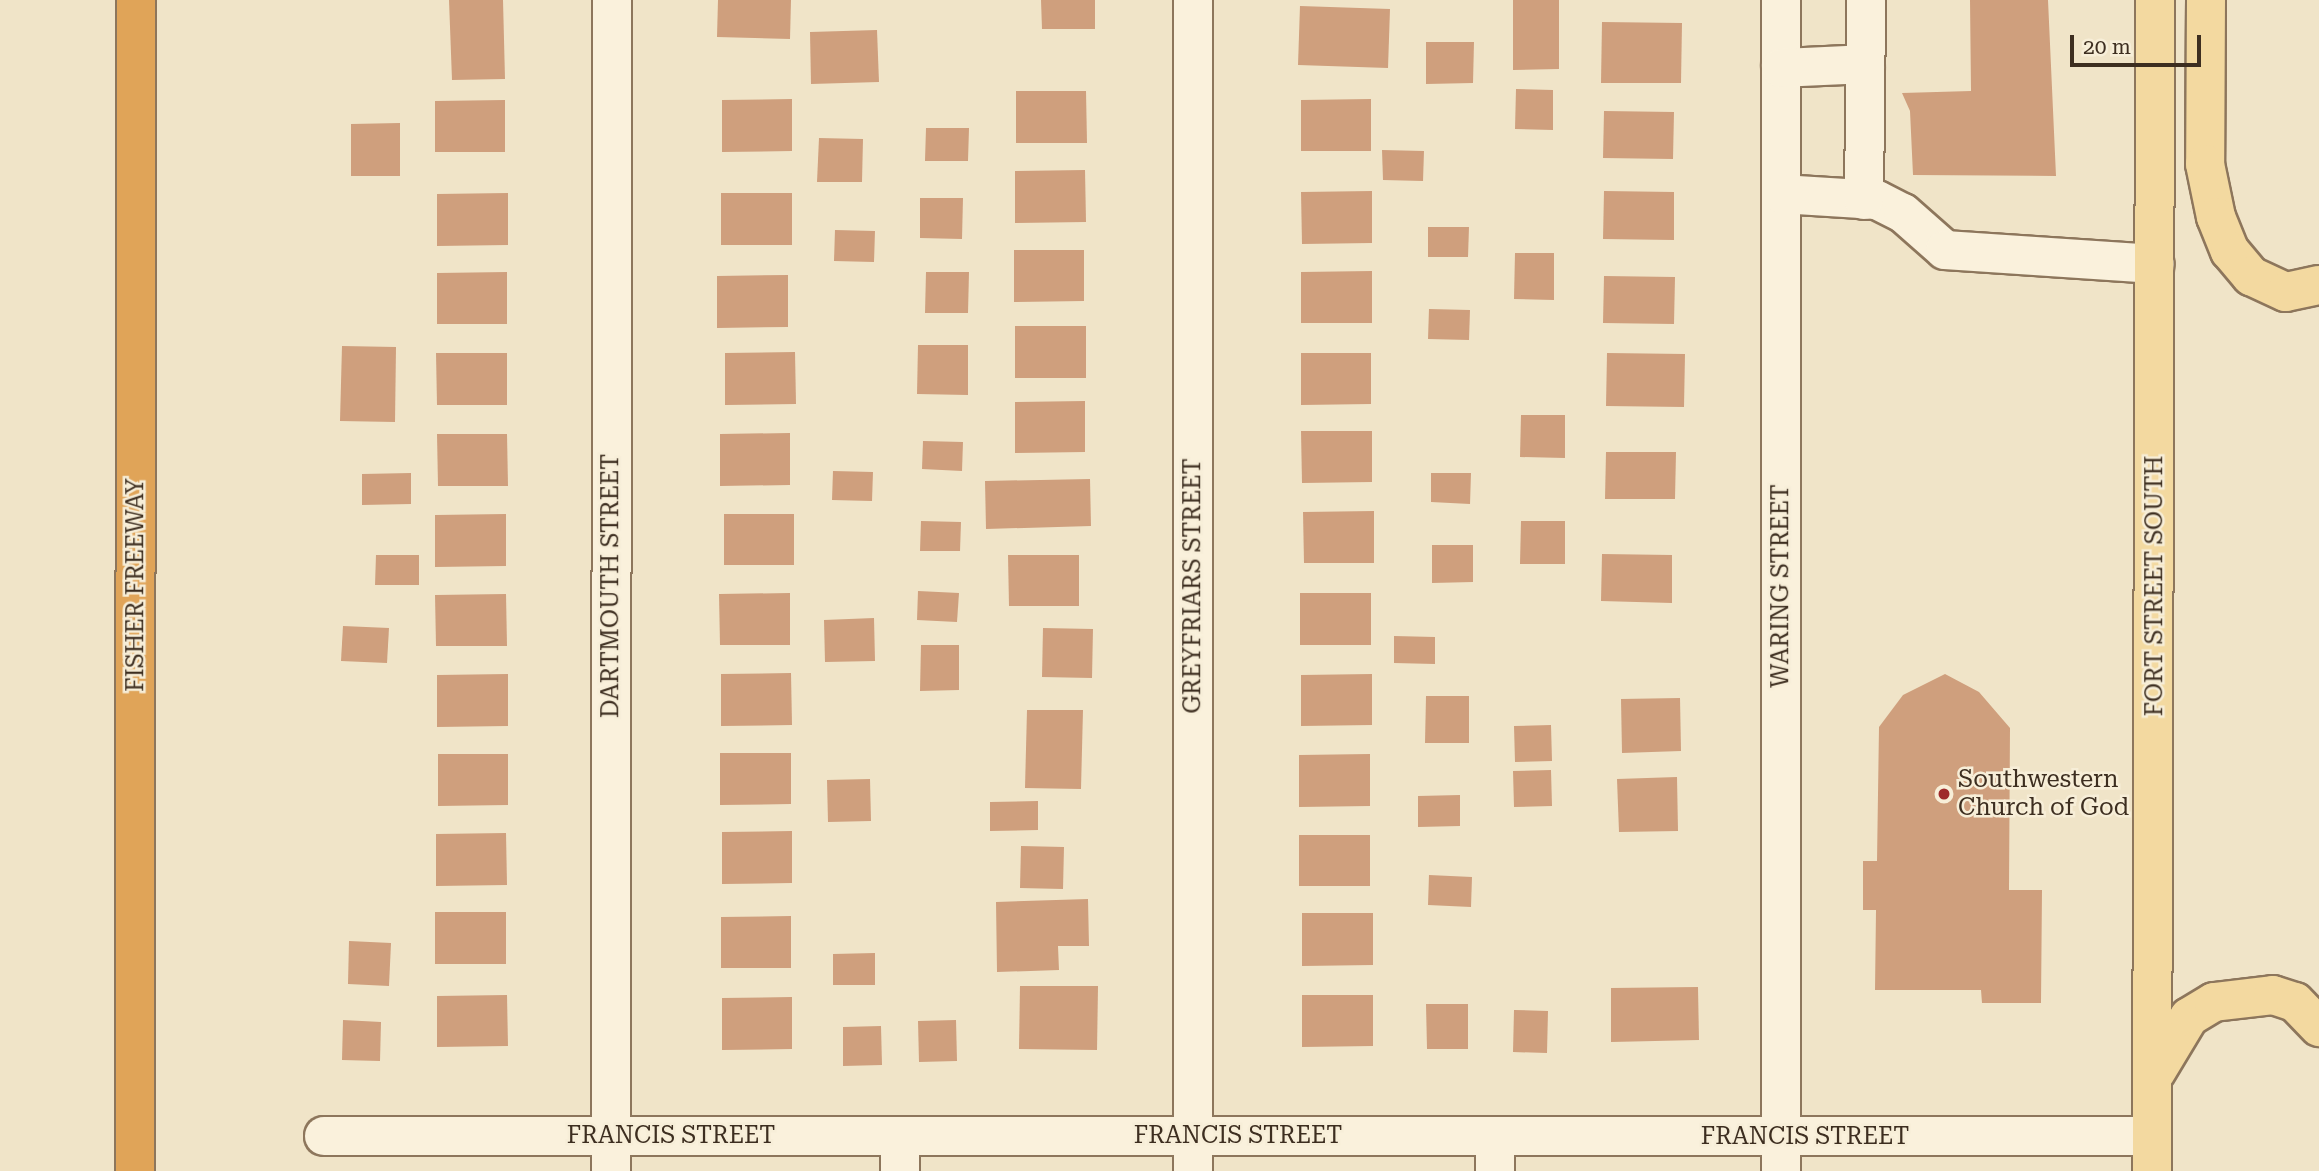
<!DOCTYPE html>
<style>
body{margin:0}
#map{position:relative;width:2319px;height:1171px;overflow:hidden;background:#f0e4c8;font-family:"Roboto Serif",serif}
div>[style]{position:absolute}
.building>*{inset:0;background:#cf9f7d}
.roads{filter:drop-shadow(2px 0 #8d765c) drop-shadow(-2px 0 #8d765c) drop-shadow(0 2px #8d765c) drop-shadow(0 -2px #8d765c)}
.minor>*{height:38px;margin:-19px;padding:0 19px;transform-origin:19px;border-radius:19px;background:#faf1dc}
.major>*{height:38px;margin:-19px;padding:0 19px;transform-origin:19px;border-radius:19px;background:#f3d9a0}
.highway>*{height:38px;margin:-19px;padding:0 19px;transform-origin:19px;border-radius:19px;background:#e0a458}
.dots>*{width:19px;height:19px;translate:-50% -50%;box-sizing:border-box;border:4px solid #f7eed8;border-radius:50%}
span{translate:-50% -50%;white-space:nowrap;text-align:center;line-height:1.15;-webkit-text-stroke:5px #f7eed8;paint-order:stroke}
.street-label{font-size:24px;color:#3d2e20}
.poi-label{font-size:24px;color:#3d2e20}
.left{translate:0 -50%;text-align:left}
.scale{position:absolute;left:2070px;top:35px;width:131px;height:32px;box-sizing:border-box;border:4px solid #3d2e20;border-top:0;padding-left:9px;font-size:21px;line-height:24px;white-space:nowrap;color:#3d2e20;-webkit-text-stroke:5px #f7eed8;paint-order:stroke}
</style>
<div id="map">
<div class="building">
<div style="clip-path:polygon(449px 0,503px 0,505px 79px,452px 80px)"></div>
<div style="clip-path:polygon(718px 0,791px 0,790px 39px,717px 37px)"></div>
<div style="clip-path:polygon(1041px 0,1095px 0,1095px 29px,1042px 29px)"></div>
<div style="clip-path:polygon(1513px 0,1559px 0,1559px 69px,1513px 70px)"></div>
<div style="clip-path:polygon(1970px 0,2048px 0,2056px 176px,1913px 175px,1910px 111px,1902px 93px,1971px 91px)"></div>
<div style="clip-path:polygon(1300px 6px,1390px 9px,1388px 68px,1298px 65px)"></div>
<div style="clip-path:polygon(1602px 22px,1682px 23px,1681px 83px,1601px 83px)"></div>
<div style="clip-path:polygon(877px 30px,879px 82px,811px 84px,810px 32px)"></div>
<div style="clip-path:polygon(1426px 42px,1474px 42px,1473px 83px,1426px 84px)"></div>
<div style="clip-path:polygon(1516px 89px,1553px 90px,1553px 130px,1515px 129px)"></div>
<div style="clip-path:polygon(1016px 91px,1086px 91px,1087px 143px,1016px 143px)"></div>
<div style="clip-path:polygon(792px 99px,792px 151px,722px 152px,722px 100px)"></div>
<div style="clip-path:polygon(1371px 99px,1371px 151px,1301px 151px,1301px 100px)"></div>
<div style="clip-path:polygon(505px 100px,505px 152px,435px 152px,435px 101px)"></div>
<div style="clip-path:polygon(1604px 111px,1674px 112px,1673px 159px,1603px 158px)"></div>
<div style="clip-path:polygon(400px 123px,400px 176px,351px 176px,351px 124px)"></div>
<div style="clip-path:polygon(926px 128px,969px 128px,968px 161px,925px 161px)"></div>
<div style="clip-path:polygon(819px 138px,863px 139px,862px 182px,817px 182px)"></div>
<div style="clip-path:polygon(1382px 150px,1424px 151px,1423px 181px,1383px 180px)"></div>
<div style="clip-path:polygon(1085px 170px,1086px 222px,1015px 223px,1015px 171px)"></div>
<div style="clip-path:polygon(1372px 191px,1372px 243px,1302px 244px,1301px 192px)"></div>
<div style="clip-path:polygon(1604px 191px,1674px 192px,1674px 240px,1603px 239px)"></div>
<div style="clip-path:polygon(508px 193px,508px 245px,437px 246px,437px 194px)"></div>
<div style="clip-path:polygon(721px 193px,792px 193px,792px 245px,721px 245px)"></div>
<div style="clip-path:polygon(920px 198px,963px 198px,962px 239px,920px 238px)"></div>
<div style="clip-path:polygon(1428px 227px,1469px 227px,1468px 257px,1428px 257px)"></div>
<div style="clip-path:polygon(835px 230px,875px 231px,874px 262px,834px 261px)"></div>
<div style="clip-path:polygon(1014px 250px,1084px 250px,1084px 301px,1014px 302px)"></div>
<div style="clip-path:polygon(1515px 253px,1554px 253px,1554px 300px,1514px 299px)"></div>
<div style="clip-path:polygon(1372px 271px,1372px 323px,1301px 323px,1301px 272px)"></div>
<div style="clip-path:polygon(507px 272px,507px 324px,437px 324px,437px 273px)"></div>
<div style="clip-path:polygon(926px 272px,969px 272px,968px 313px,925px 313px)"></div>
<div style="clip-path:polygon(788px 275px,788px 327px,717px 328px,717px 276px)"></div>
<div style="clip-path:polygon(1604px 276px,1675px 277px,1674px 324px,1603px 323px)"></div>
<div style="clip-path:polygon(1429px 309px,1470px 310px,1469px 340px,1428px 339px)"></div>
<div style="clip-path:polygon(1015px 326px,1086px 326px,1086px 378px,1015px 378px)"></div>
<div style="clip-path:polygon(918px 345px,968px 345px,968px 395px,917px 394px)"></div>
<div style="clip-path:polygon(342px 346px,396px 347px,395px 422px,340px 421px)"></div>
<div style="clip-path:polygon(795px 352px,796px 404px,725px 405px,725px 353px)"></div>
<div style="clip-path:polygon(436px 353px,507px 353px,507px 405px,437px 405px)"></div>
<div style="clip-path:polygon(1301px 353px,1371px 353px,1371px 404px,1301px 405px)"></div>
<div style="clip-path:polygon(1607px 353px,1685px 354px,1684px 407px,1606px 406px)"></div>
<div style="clip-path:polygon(1085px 401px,1085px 452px,1015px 453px,1015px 402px)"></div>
<div style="clip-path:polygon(1521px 415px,1565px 415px,1565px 458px,1520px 457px)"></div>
<div style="clip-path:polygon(1301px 431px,1372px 431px,1372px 482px,1302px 483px)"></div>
<div style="clip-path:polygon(790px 433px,790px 485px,720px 486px,720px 434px)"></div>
<div style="clip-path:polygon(437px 434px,507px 434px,508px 486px,438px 486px)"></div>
<div style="clip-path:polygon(923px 441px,963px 442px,962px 471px,922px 469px)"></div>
<div style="clip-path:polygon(1606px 452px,1676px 452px,1675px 499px,1605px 499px)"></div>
<div style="clip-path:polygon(833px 471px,873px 472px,872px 501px,832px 500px)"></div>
<div style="clip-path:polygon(411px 473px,411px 504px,362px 505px,362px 474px)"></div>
<div style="clip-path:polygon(1431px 473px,1471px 473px,1470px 504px,1431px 502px)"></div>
<div style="clip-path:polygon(1090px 479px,1091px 526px,986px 529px,985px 481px)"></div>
<div style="clip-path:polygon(1374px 511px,1374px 563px,1304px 563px,1303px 512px)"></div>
<div style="clip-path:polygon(506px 514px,506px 566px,435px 567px,435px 515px)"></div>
<div style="clip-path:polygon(724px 514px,794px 514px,794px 565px,724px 565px)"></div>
<div style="clip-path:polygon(921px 521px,961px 522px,960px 551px,920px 551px)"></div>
<div style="clip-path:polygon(1521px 521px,1565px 521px,1565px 564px,1520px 564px)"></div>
<div style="clip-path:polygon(1432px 545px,1473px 545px,1473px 582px,1432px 583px)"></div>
<div style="clip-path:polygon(1602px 554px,1672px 555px,1672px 603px,1601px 601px)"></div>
<div style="clip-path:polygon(376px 555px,419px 555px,419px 585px,375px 585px)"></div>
<div style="clip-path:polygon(1008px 555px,1079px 555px,1079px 606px,1009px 606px)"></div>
<div style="clip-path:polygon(918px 591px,959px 593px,957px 622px,917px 620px)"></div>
<div style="clip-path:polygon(790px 593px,790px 645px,720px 645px,719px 594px)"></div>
<div style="clip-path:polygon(1300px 593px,1371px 593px,1371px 645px,1300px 645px)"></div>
<div style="clip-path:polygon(506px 594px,507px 646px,436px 646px,435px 595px)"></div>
<div style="clip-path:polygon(874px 618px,875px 661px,825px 662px,824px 620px)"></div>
<div style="clip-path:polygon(343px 626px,389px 628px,387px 663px,341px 661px)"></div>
<div style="clip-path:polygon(1043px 628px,1093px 629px,1092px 678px,1042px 677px)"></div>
<div style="clip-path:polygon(1394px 636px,1435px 637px,1435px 664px,1394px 663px)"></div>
<div style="clip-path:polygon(921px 645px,959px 645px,959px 690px,920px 691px)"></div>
<div style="clip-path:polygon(791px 673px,792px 725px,721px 726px,721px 674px)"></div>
<div style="clip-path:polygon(508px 674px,508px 726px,437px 727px,437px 675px)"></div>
<div style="clip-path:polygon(1372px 674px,1372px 725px,1301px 726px,1301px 675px)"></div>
<div style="clip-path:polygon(1945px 674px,1979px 692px,2010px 728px,2009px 890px,2042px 890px,2041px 1003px,1982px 1003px,1981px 990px,1875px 990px,1876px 910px,1863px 910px,1863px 861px,1877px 861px,1879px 727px,1903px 695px)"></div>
<div style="clip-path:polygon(1426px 696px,1469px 696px,1469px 743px,1425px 743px)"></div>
<div style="clip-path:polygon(1680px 698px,1681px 751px,1622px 753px,1621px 699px)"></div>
<div style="clip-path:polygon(1027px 710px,1083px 710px,1081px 789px,1025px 788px)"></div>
<div style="clip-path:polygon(1551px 725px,1552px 761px,1515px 762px,1514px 726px)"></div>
<div style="clip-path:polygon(720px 753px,791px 753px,791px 804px,720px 805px)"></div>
<div style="clip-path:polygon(438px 754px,508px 754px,508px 805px,438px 806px)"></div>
<div style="clip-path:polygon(1370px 754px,1370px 806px,1299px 807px,1299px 755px)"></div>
<div style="clip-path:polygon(1551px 770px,1552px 806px,1514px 807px,1513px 771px)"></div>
<div style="clip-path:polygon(1677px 777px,1678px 831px,1619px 832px,1617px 779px)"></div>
<div style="clip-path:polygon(870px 779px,871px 821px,828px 822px,827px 780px)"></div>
<div style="clip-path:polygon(1460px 795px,1460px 826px,1418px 827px,1418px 796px)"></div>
<div style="clip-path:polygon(1038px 801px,1038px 830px,990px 831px,990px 802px)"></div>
<div style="clip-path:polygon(792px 831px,792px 883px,722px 884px,722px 832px)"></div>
<div style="clip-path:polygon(506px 833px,507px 885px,436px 886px,436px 834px)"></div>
<div style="clip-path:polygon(1299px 835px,1370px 835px,1370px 886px,1299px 886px)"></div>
<div style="clip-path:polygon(1021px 846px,1064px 847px,1063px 889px,1020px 888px)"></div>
<div style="clip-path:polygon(1429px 875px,1472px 877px,1471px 907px,1428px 905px)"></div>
<div style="clip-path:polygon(1088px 899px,1089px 946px,1058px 946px,1059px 970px,997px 972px,996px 902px)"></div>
<div style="clip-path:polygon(435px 912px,506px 912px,506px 964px,435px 964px)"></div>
<div style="clip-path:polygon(1302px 913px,1373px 913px,1373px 965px,1302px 966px)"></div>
<div style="clip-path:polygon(791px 916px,791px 968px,721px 968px,721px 917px)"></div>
<div style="clip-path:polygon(349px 941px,391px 943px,389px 986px,348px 984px)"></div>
<div style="clip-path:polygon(875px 953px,875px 985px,833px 985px,833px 954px)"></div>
<div style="clip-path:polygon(1020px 986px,1098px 986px,1097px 1050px,1019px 1049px)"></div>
<div style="clip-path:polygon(1698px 987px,1699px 1040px,1611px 1042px,1611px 988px)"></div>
<div style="clip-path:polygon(507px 995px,508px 1046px,437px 1047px,437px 996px)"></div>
<div style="clip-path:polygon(1302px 995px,1373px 995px,1373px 1046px,1302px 1047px)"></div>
<div style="clip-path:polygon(792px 997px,792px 1049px,722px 1050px,722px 998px)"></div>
<div style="clip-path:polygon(1426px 1004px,1468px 1004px,1468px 1049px,1427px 1049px)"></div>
<div style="clip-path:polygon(1514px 1010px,1548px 1011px,1547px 1053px,1513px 1052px)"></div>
<div style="clip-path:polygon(343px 1020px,381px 1022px,380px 1061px,342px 1060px)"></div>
<div style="clip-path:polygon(956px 1020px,957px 1061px,919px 1062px,918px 1021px)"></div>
<div style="clip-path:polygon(881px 1026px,882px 1065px,843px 1066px,843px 1027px)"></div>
</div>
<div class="roads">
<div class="minor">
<div style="left:1193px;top:0;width:1171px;rotate:90deg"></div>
<div style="left:1781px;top:0;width:1171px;rotate:90deg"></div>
<div style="left:1781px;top:68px;width:84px;rotate:-2.7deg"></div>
<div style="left:1781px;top:194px;width:96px;rotate:3.6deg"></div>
<div style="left:1877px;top:200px;width:29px;rotate:27deg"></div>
<div style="left:1903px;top:213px;width:56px;rotate:41.4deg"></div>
<div style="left:1945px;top:250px;width:210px;rotate:3.8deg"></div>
<div style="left:1864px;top:200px;width:200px;rotate:-89.4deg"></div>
<div style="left:324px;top:1136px;width:1828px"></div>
<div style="left:900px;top:1136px;width:35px;rotate:90deg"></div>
<div style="left:611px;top:1171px;width:1171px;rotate:-89.95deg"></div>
<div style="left:1495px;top:1171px;width:35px;rotate:-90deg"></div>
</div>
<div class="major">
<div style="left:2206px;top:0;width:164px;rotate:90.3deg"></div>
<div style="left:2205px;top:164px;width:54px;rotate:78.3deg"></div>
<div style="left:2216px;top:217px;width:37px;rotate:68deg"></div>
<div style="left:2230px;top:251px;width:33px;rotate:50deg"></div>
<div style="left:2251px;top:276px;width:38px;rotate:25deg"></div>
<div style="left:2286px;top:292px;width:34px;rotate:-12deg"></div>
<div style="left:2156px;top:1072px;width:64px;rotate:-59deg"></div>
<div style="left:2189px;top:1017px;width:29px;rotate:-31deg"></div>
<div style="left:2214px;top:1002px;width:59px;rotate:-6.8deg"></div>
<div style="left:2273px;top:995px;width:23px;rotate:18deg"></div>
<div style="left:2295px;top:1002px;width:35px;rotate:46deg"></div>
<div style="left:2152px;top:1171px;width:1171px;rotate:-89.85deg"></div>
</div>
<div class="highway">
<div style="left:135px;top:1171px;width:1171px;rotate:-89.95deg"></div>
</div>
</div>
<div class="dots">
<div style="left:1944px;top:794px;background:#9e2a2b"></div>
</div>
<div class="street-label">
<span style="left:136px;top:585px;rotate:-90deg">FISHER FREEWAY</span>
<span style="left:611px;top:586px;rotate:-90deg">DARTMOUTH STREET</span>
<span style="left:1193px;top:586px;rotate:-90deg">GREYFRIARS STREET</span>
<span style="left:1781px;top:586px;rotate:-90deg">WARING STREET</span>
<span style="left:2155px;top:586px;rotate:-90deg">FORT STREET SOUTH</span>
<span style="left:671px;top:1136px">FRANCIS STREET</span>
<span style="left:1238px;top:1136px">FRANCIS STREET</span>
<span style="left:1805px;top:1137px">FRANCIS STREET</span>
</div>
<div class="poi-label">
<span class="left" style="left:1958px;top:794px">Southwestern<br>Church of God</span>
</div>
<div class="scale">20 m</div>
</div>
